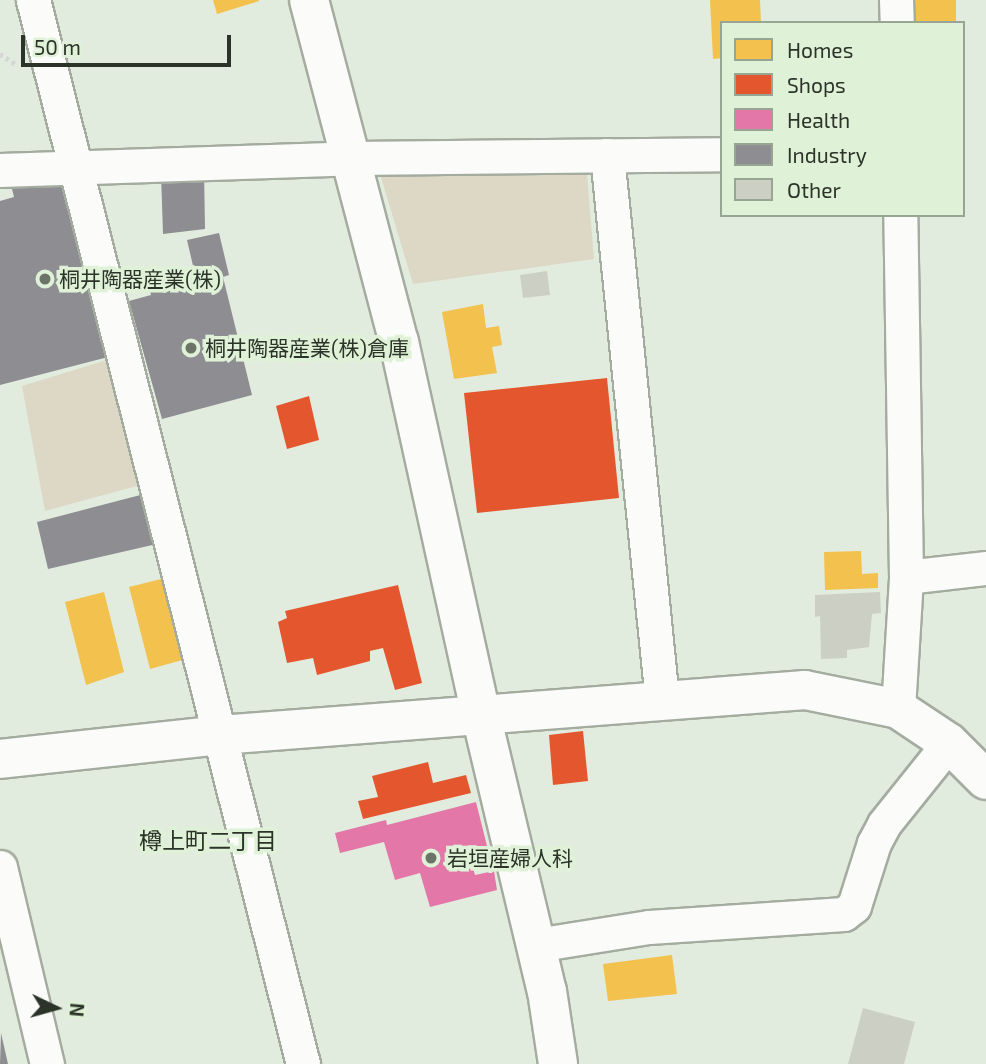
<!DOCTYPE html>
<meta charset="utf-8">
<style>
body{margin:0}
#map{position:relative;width:986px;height:1064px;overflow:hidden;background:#e2ecde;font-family:"Exo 2","Noto Sans JP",sans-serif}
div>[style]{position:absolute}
.green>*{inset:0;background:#dcd8c5}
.homes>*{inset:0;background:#f2c14e}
.shops>*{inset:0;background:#e4572e}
.health>*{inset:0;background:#e377a8}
.industry>*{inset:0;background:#8d8d92}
.building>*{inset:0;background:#ccd0c4}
.path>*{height:4.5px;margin-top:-2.25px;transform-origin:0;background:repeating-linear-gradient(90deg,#d4d7d3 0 3.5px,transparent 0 7px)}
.roads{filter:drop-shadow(2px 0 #a4aca0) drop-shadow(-2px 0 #a4aca0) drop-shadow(0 2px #a4aca0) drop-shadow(0 -2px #a4aca0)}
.minor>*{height:33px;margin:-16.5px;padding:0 16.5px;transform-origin:16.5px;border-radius:16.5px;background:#fbfcfa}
.tertiary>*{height:38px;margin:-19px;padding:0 19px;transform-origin:19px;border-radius:19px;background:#fbfcfa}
.dots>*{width:19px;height:19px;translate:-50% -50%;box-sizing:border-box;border:4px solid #dff2d8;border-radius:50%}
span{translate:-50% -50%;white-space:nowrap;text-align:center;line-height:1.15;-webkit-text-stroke:7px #dff2d8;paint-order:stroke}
.poi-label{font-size:21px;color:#2c3329}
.left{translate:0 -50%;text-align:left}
.neighbourhood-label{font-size:23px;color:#2c3329}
.legend{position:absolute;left:720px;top:21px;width:245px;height:196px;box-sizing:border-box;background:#dff2d8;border:2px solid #97a692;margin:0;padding:9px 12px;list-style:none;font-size:21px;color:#2c3329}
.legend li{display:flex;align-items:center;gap:14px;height:35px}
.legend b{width:35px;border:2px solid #97a692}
.north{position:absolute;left:21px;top:973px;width:70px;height:70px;-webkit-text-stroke:5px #dff2d8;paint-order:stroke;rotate:95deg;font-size:19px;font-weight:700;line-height:28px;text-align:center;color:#2c3329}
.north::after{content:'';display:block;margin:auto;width:24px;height:32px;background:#2c3329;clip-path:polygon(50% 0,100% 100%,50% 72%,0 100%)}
.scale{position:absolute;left:21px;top:35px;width:210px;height:32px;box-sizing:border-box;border:4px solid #2c3329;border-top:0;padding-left:9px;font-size:21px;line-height:24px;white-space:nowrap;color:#2c3329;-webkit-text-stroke:5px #dff2d8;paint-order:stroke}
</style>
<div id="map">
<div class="green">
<div style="clip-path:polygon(380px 174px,587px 174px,594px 259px,413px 284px)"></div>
<div style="clip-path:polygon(123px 355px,155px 481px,45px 511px,22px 386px)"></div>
</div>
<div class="homes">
<div style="clip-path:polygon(213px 0,259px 0,259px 1px,217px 14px)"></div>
<div style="clip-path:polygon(710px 0,760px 0,761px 23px,722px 23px,722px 58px,713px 59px)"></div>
<div style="clip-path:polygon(914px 0,956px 0,956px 23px,914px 23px)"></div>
<div style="clip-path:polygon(483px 304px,486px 328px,499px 326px,502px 345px,492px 347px,497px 373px,454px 379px,442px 312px)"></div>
<div style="clip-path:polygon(861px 551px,862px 574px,878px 573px,878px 588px,825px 590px,824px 552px)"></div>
<div style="clip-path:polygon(165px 578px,186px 659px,150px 669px,129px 587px)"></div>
<div style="clip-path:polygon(104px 592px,124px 672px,86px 685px,65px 602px)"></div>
<div style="clip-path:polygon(672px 955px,677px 994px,608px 1001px,603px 964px)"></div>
</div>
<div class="shops">
<div style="clip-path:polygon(607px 378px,619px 498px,477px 513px,464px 393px)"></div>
<div style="clip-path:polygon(309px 396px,319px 440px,287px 449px,276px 406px)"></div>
<div style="clip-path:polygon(398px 585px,422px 683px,395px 690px,383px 648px,370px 651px,370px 661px,317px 675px,313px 658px,287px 663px,278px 622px,287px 618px,285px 611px)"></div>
<div style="clip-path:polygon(583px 731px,588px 781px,553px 785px,549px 735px)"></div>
<div style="clip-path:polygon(428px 762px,433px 783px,466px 775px,471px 793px,363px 819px,358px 801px,378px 797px,372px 776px)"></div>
</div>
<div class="health">
<div style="clip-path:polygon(476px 802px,489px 854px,456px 862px,459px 871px,473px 868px,475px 875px,494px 871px,497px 890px,430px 907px,420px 873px,395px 880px,384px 842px,340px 853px,335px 833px,386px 820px,387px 825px)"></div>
</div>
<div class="industry">
<div style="clip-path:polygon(60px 168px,112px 356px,0 385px,0 201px,14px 197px,9px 177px)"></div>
<div style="clip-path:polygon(204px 171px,205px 229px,163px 234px,161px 173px)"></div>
<div style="clip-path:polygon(219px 233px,229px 275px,223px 277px,252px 395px,162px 419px,129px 301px,151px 295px,148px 282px,194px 270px,187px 240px)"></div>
<div style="clip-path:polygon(148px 493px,161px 543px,48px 569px,37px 522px)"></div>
<div style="clip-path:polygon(1px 1033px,8px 1064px,0 1064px)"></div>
</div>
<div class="building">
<div style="clip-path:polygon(547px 271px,550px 295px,523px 298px,520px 275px)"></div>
<div style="clip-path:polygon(880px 592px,881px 613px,872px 614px,869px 647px,847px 650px,847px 658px,821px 659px,820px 616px,815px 617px,815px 595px)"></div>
<div style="clip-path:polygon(863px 1008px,915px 1022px,904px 1064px,848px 1064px)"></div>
</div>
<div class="path">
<div style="left:0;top:54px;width:20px;rotate:33deg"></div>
</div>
<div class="roads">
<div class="minor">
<div style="left:33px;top:0;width:1098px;rotate:75.76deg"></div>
<div style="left:896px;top:0;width:23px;rotate:88deg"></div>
<div style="left:607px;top:155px;width:548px;rotate:84.24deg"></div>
<div style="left:0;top:170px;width:353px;rotate:-1.9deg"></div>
<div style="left:353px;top:158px;width:369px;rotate:-0.6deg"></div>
<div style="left:906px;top:577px;width:81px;rotate:-6.4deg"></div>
<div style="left:898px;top:709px;width:132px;rotate:-86.5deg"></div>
<div style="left:906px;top:577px;width:362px;rotate:-90.9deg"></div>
<div style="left:0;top:867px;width:203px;rotate:76.6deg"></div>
<div style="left:536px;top:945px;width:114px;rotate:-9.1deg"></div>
<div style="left:649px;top:927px;width:195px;rotate:-3.8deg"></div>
<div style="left:844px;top:914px;width:13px;rotate:-39deg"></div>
<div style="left:854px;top:906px;width:66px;rotate:-72.4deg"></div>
<div style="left:874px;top:843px;width:21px;rotate:-62deg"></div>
<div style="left:884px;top:824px;width:104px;rotate:-51.3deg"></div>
</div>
<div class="tertiary">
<div style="left:309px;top:0;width:354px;rotate:75.3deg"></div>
<div style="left:399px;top:342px;width:382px;rotate:77.6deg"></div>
<div style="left:481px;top:715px;width:284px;rotate:76.6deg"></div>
<div style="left:547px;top:991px;width:74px;rotate:81.4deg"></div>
<div style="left:0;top:759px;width:221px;rotate:-6.2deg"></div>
<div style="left:220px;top:735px;width:587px;rotate:-4.4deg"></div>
<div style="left:805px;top:690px;width:95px;rotate:11.5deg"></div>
<div style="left:898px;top:709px;width:61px;rotate:33.7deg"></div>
<div style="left:949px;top:743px;width:52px;rotate:45deg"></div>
</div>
</div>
<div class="dots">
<div style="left:45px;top:279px;background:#6c7468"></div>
<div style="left:191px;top:348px;background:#6c7468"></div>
<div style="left:431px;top:858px;background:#6c7468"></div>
</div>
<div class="poi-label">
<span class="left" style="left:59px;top:279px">桐井陶器産業(株)</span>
<span class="left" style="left:205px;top:348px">桐井陶器産業(株)倉庫</span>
<span class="left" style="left:447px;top:858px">岩垣産婦人科</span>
</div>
<div class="neighbourhood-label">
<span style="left:208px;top:840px">樽上町二丁目</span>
</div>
<ul class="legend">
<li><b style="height:19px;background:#f2c14e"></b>Homes</li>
<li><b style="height:19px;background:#e4572e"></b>Shops</li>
<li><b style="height:19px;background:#e377a8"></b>Health</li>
<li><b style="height:19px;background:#8d8d92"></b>Industry</li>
<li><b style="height:19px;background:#ccd0c4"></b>Other</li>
</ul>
<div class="north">N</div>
<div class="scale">50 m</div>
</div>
